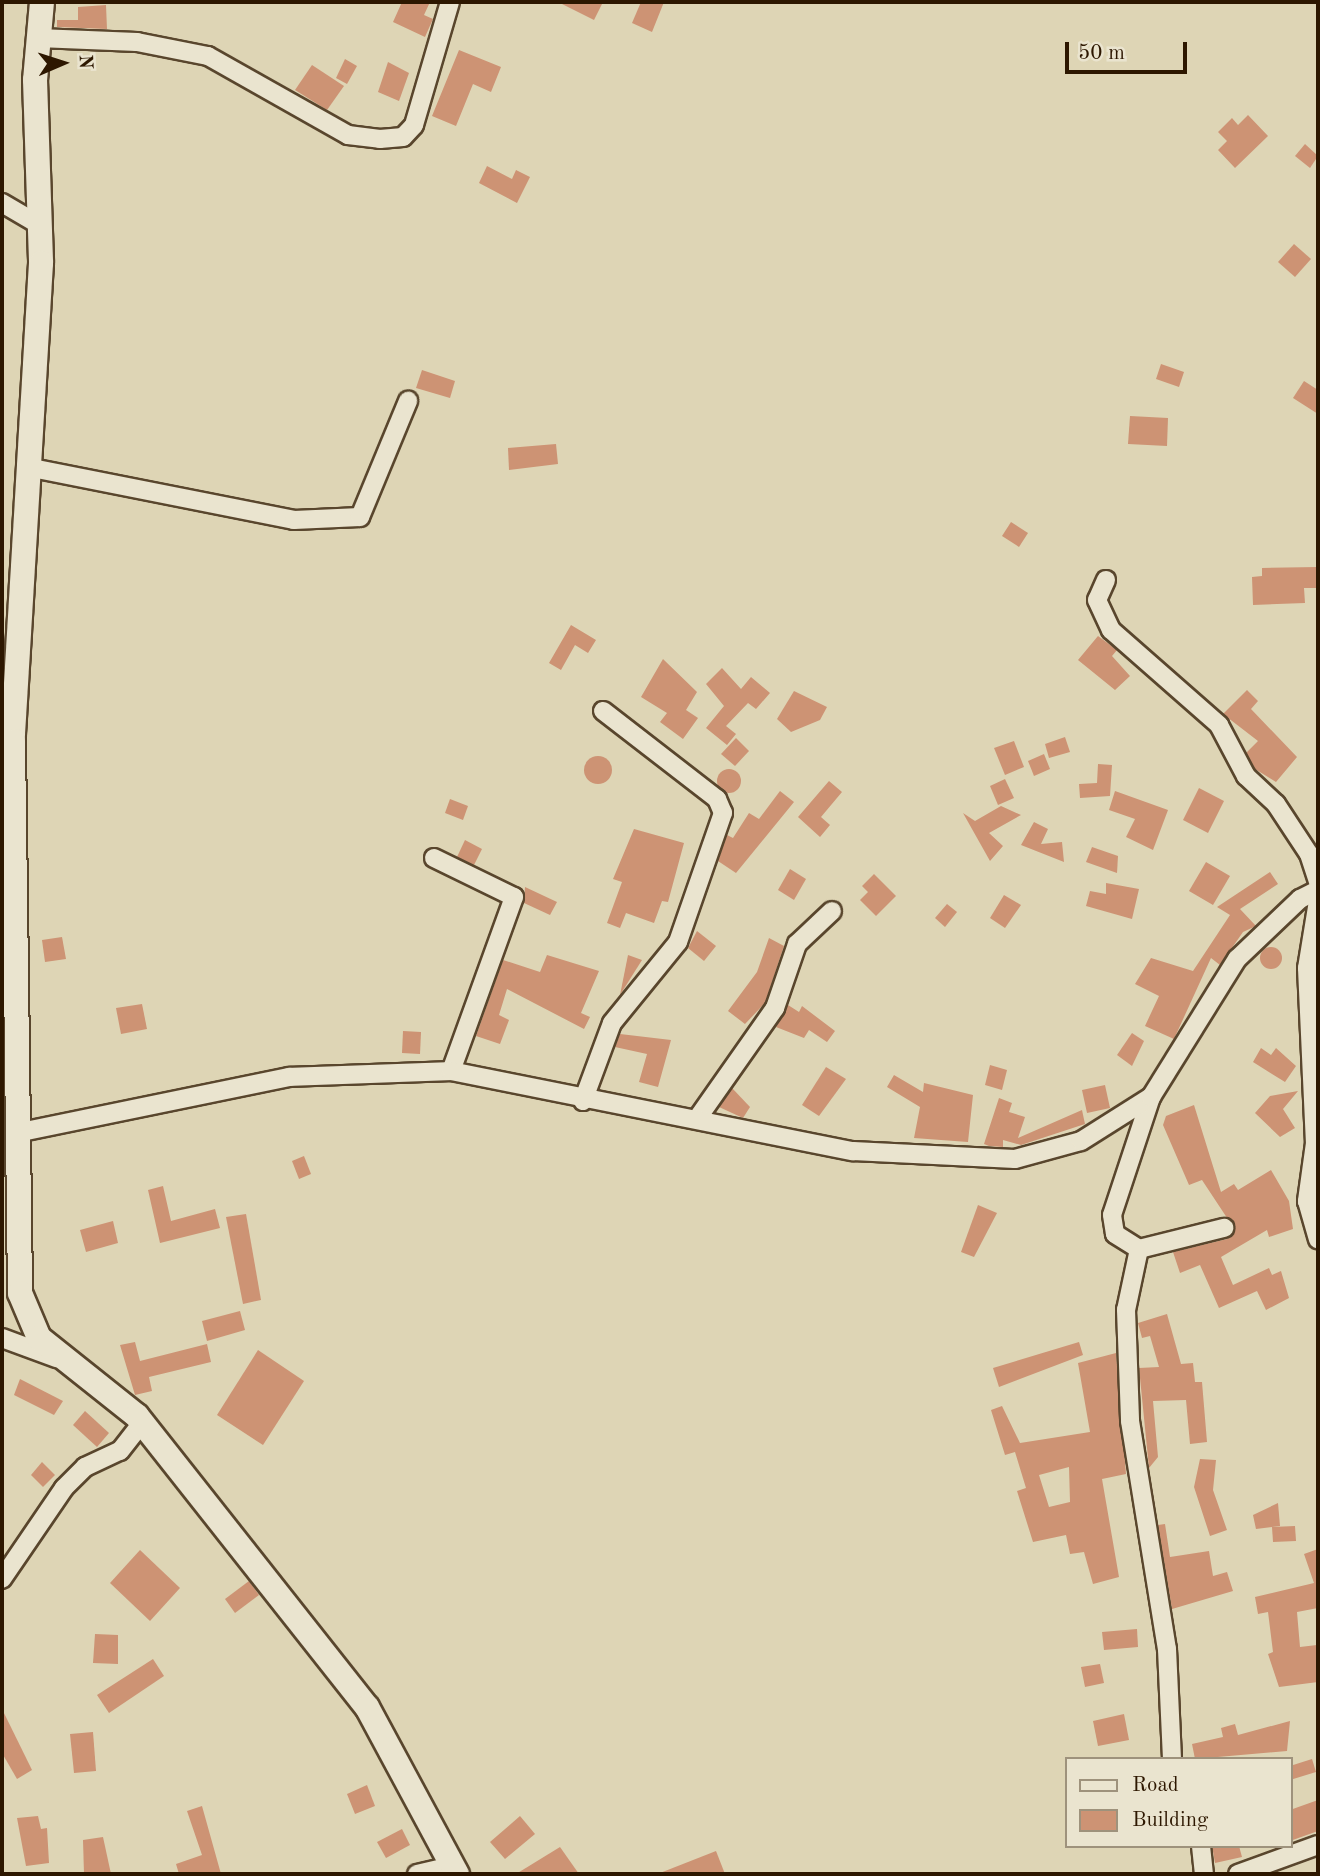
<!DOCTYPE html>
<style>
body{margin:0}
#map{position:relative;width:1320px;height:1876px;overflow:hidden;background:#ded5b5;font-family:"Old Standard TT",serif}
div>[style]{position:absolute}
.building>*{inset:0;background:#cd9374}
.round{border-radius:50%}
.roads{filter:drop-shadow(2px 0 #59462d) drop-shadow(-2px 0 #59462d) drop-shadow(0 2px #59462d) drop-shadow(0 -2px #59462d)}
.street>*{height:18px;margin:-9px;padding:0 9px;transform-origin:9px;border-radius:9px;background:#eae4cf}
.secondary>*{height:24px;margin:-12px;padding:0 12px;transform-origin:12px;border-radius:12px;background:#eae4cf}
span{translate:-50% -50%;white-space:nowrap;text-align:center;line-height:1.15;-webkit-text-stroke:6px #eae4cf;paint-order:stroke}
.frame{position:absolute;inset:0;border:4px solid #2d1700;pointer-events:none}
.legend{position:absolute;left:1065px;top:1757px;width:228px;height:91px;box-sizing:border-box;background:#eae4cf;border:2px solid #9e927c;margin:0;padding:9px 12px;list-style:none;font-size:21px;color:#2d1700}
.legend li{display:flex;align-items:center;gap:14px;height:35px}
.legend b{width:35px;border:2px solid #9e927c}
.north{position:absolute;left:28px;top:28px;width:70px;height:70px;-webkit-text-stroke:5px #eae4cf;paint-order:stroke;rotate:87deg;font-size:19px;font-weight:700;line-height:28px;text-align:center;color:#2d1700}
.north::after{content:'';display:block;margin:auto;width:24px;height:32px;background:#2d1700;clip-path:polygon(50% 0,100% 100%,50% 72%,0 100%)}
.scale{position:absolute;left:1065px;top:42px;width:122px;height:32px;box-sizing:border-box;border:4px solid #2d1700;border-top:0;padding-left:9px;font-size:21px;line-height:24px;white-space:nowrap;color:#2d1700;-webkit-text-stroke:5px #eae4cf;paint-order:stroke}
</style>
<div id="map">
<div class="building">
<div style="clip-path:polygon(402px 2px,430px 2px,424px 15px,433px 19px,425px 37px,393px 22px)"></div>
<div style="clip-path:polygon(558px 2px,603px 2px,594px 20px)"></div>
<div style="clip-path:polygon(641px 2px,664px 2px,652px 32px,632px 23px)"></div>
<div style="clip-path:polygon(106px 5px,107px 29px,57px 27px,57px 20px,78px 20px,78px 7px)"></div>
<div style="clip-path:polygon(459px 50px,501px 67px,491px 92px,473px 84px,456px 126px,432px 116px)"></div>
<div style="clip-path:polygon(345px 59px,357px 66px,347px 84px,336px 78px)"></div>
<div style="clip-path:polygon(388px 62px,409px 73px,399px 101px,378px 92px)"></div>
<div style="clip-path:polygon(312px 65px,344px 86px,327px 110px,295px 90px)"></div>
<div style="clip-path:polygon(1248px 115px,1268px 136px,1235px 168px,1218px 150px,1227px 141px,1218px 132px,1232px 118px,1238px 125px)"></div>
<div style="clip-path:polygon(1305px 144px,1318px 156px,1310px 168px,1295px 156px)"></div>
<div style="clip-path:polygon(487px 166px,512px 179px,516px 170px,530px 177px,517px 203px,479px 183px)"></div>
<div style="clip-path:polygon(1294px 244px,1311px 259px,1295px 277px,1278px 262px)"></div>
<div style="clip-path:polygon(1161px 364px,1184px 372px,1179px 387px,1156px 379px)"></div>
<div style="clip-path:polygon(422px 370px,455px 381px,450px 398px,416px 388px)"></div>
<div style="clip-path:polygon(1304px 381px,1318px 390px,1318px 414px,1293px 398px)"></div>
<div style="clip-path:polygon(1130px 416px,1168px 418px,1167px 446px,1128px 444px)"></div>
<div style="clip-path:polygon(556px 444px,558px 464px,509px 470px,508px 448px)"></div>
<div style="clip-path:polygon(1011px 522px,1028px 533px,1019px 547px,1002px 536px)"></div>
<div style="clip-path:polygon(1318px 567px,1318px 588px,1304px 588px,1305px 603px,1253px 605px,1252px 577px,1262px 576px,1262px 568px)"></div>
<div style="clip-path:polygon(571px 625px,596px 640px,588px 653px,575px 645px,561px 670px,549px 663px)"></div>
<div style="clip-path:polygon(1098px 636px,1117px 650px,1112px 656px,1130px 676px,1115px 690px,1078px 660px)"></div>
<div style="clip-path:polygon(663px 659px,697px 692px,686px 710px,698px 718px,683px 739px,660px 722px,667px 713px,641px 697px)"></div>
<div style="clip-path:polygon(722px 668px,741px 689px,751px 677px,770px 693px,756px 709px,748px 703px,726px 726px,736px 734px,727px 745px,706px 728px,724px 706px,706px 684px)"></div>
<div style="clip-path:polygon(1247px 690px,1258px 701px,1251px 709px,1297px 757px,1276px 782px,1255px 769px,1246px 753px,1258px 741px,1223px 714px)"></div>
<div style="clip-path:polygon(794px 691px,827px 707px,820px 720px,791px 732px,777px 719px)"></div>
<div style="clip-path:polygon(1065px 737px,1070px 752px,1049px 758px,1045px 744px)"></div>
<div style="clip-path:polygon(736px 738px,749px 751px,735px 766px,721px 754px)"></div>
<div style="clip-path:polygon(1014px 741px,1024px 767px,1005px 775px,994px 748px)"></div>
<div style="clip-path:polygon(1044px 754px,1050px 769px,1034px 776px,1028px 761px)"></div>
<div class="round" style="left:584px;top:756px;width:28px;height:28px"></div>
<div style="clip-path:polygon(1098px 764px,1112px 765px,1110px 796px,1080px 798px,1079px 784px,1097px 783px)"></div>
<div class="round" style="left:717px;top:769px;width:24px;height:24px"></div>
<div style="clip-path:polygon(1005px 779px,1014px 798px,998px 805px,990px 786px)"></div>
<div style="clip-path:polygon(829px 781px,842px 792px,821px 817px,830px 825px,820px 837px,798px 817px)"></div>
<div style="clip-path:polygon(1199px 788px,1224px 801px,1208px 833px,1183px 820px)"></div>
<div style="clip-path:polygon(780px 791px,794px 802px,736px 873px,718px 861px,727px 835px,733px 838px,749px 813px,759px 819px)"></div>
<div style="clip-path:polygon(1115px 791px,1168px 810px,1153px 850px,1126px 837px,1135px 819px,1109px 810px)"></div>
<div style="clip-path:polygon(450px 799px,468px 806px,463px 820px,445px 813px)"></div>
<div style="clip-path:polygon(1001px 806px,1021px 815px,989px 833px,1003px 846px,990px 861px,963px 813px,975px 821px)"></div>
<div style="clip-path:polygon(1034px 822px,1048px 829px,1041px 844px,1062px 842px,1064px 862px,1021px 845px)"></div>
<div style="clip-path:polygon(634px 829px,684px 843px,668px 902px,662px 901px,654px 923px,626px 913px,620px 928px,607px 923px,622px 882px,613px 879px)"></div>
<div style="clip-path:polygon(465px 840px,482px 849px,474px 865px,457px 857px)"></div>
<div style="clip-path:polygon(1092px 847px,1118px 856px,1117px 873px,1086px 862px)"></div>
<div style="clip-path:polygon(1206px 862px,1230px 876px,1213px 905px,1189px 891px)"></div>
<div style="clip-path:polygon(790px 869px,806px 879px,794px 900px,778px 890px)"></div>
<div style="clip-path:polygon(1270px 872px,1278px 884px,1240px 909px,1256px 926px,1243px 932px,1220px 965px,1211px 958px,1174px 1039px,1145px 1026px,1159px 996px,1135px 984px,1151px 958px,1193px 971px,1230px 915px,1217px 907px)"></div>
<div style="clip-path:polygon(874px 874px,896px 896px,876px 916px,860px 900px,868px 892px,862px 886px)"></div>
<div style="clip-path:polygon(1106px 883px,1139px 889px,1132px 919px,1086px 906px,1090px 891px,1106px 894px)"></div>
<div style="clip-path:polygon(525px 887px,557px 902px,550px 915px,524px 903px)"></div>
<div style="clip-path:polygon(1004px 895px,1021px 905px,1005px 928px,990px 918px)"></div>
<div style="clip-path:polygon(947px 904px,957px 912px,945px 927px,935px 918px)"></div>
<div style="clip-path:polygon(697px 931px,716px 946px,704px 961px,688px 948px)"></div>
<div style="clip-path:polygon(62px 937px,66px 959px,45px 962px,42px 940px)"></div>
<div style="clip-path:polygon(769px 938px,784px 946px,765px 1003px,745px 1024px,728px 1011px,757px 972px)"></div>
<div class="round" style="left:1260px;top:947px;width:22px;height:22px"></div>
<div style="clip-path:polygon(547px 955px,599px 971px,581px 1013px,590px 1017px,584px 1029px,507px 989px,499px 1015px,509px 1020px,500px 1044px,476px 1036px,503px 960px,540px 972px)"></div>
<div style="clip-path:polygon(628px 955px,642px 960px,620px 995px)"></div>
<div style="clip-path:polygon(142px 1004px,147px 1029px,121px 1034px,116px 1008px)"></div>
<div style="clip-path:polygon(788px 1005px,799px 1012px,802px 1006px,835px 1031px,827px 1042px,809px 1030px,804px 1038px,776px 1027px)"></div>
<div style="clip-path:polygon(403px 1031px,421px 1032px,420px 1054px,402px 1053px)"></div>
<div style="clip-path:polygon(1132px 1033px,1144px 1041px,1132px 1066px,1117px 1055px)"></div>
<div style="clip-path:polygon(620px 1034px,671px 1040px,658px 1087px,639px 1082px,647px 1054px,615px 1047px)"></div>
<div style="clip-path:polygon(1261px 1048px,1271px 1055px,1276px 1048px,1296px 1066px,1285px 1082px,1253px 1062px)"></div>
<div style="clip-path:polygon(990px 1065px,1007px 1070px,1002px 1090px,985px 1085px)"></div>
<div style="clip-path:polygon(826px 1067px,846px 1079px,819px 1116px,802px 1105px)"></div>
<div style="clip-path:polygon(894px 1075px,923px 1092px,924px 1083px,973px 1095px,968px 1142px,914px 1138px,920px 1107px,887px 1087px)"></div>
<div style="clip-path:polygon(1105px 1085px,1110px 1108px,1087px 1113px,1082px 1090px)"></div>
<div style="clip-path:polygon(732px 1088px,750px 1107px,743px 1118px,719px 1107px)"></div>
<div style="clip-path:polygon(1298px 1091px,1283px 1109px,1295px 1128px,1280px 1137px,1255px 1113px,1270px 1096px)"></div>
<div style="clip-path:polygon(999px 1098px,1012px 1103px,1009px 1112px,1025px 1117px,1018px 1138px,1082px 1110px,1085px 1124px,1021px 1145px,1003px 1140px,1003px 1147px,989px 1146px,984px 1144px)"></div>
<div style="clip-path:polygon(1194px 1105px,1221px 1192px,1234px 1184px,1238px 1190px,1271px 1170px,1289px 1201px,1293px 1229px,1269px 1237px,1267px 1230px,1221px 1257px,1233px 1285px,1269px 1268px,1272px 1275px,1281px 1271px,1289px 1298px,1266px 1310px,1257px 1291px,1219px 1308px,1200px 1265px,1180px 1273px,1173px 1252px,1227px 1239px,1235px 1230px,1202px 1180px,1189px 1185px,1163px 1125px,1166px 1116px)"></div>
<div style="clip-path:polygon(304px 1156px,311px 1174px,299px 1179px,292px 1161px)"></div>
<div style="clip-path:polygon(163px 1186px,171px 1221px,215px 1209px,220px 1228px,160px 1243px,148px 1190px)"></div>
<div style="clip-path:polygon(978px 1205px,997px 1213px,974px 1257px,961px 1252px)"></div>
<div style="clip-path:polygon(246px 1214px,261px 1300px,243px 1304px,226px 1217px)"></div>
<div style="clip-path:polygon(113px 1221px,118px 1243px,86px 1252px,80px 1230px)"></div>
<div style="clip-path:polygon(240px 1311px,245px 1330px,207px 1341px,202px 1321px)"></div>
<div style="clip-path:polygon(1167px 1314px,1181px 1364px,1193px 1363px,1195px 1382px,1202px 1382px,1207px 1442px,1190px 1444px,1186px 1400px,1153px 1401px,1158px 1457px,1149px 1468px,1139px 1368px,1159px 1367px,1150px 1336px,1142px 1338px,1138px 1323px)"></div>
<div style="clip-path:polygon(135px 1342px,140px 1361px,207px 1344px,211px 1362px,149px 1377px,152px 1391px,135px 1395px,120px 1345px)"></div>
<div style="clip-path:polygon(1079px 1342px,1083px 1355px,999px 1387px,993px 1368px)"></div>
<div style="clip-path:polygon(258px 1350px,304px 1381px,263px 1445px,217px 1415px)"></div>
<div style="clip-path:polygon(evenodd,1116px 1353px,1126px 1474px,1102px 1479px,1119px 1577px,1093px 1584px,1084px 1552px,1070px 1554px,1066px 1535px,1033px 1542px,1017px 1491px,1026px 1488px,1015px 1452px,1005px 1455px,991px 1410px,1002px 1406px,1020px 1443px,1090px 1432px,1078px 1363px,1116px 1353px,1069px 1467px,1070px 1502px,1049px 1507px,1039px 1475px,1069px 1467px)"></div>
<div style="clip-path:polygon(20px 1379px,63px 1401px,54px 1415px,14px 1395px)"></div>
<div style="clip-path:polygon(85px 1411px,109px 1433px,97px 1447px,73px 1425px)"></div>
<div style="clip-path:polygon(1200px 1459px,1216px 1460px,1213px 1490px,1227px 1530px,1210px 1536px,1194px 1487px)"></div>
<div style="clip-path:polygon(42px 1462px,55px 1475px,43px 1487px,31px 1475px)"></div>
<div style="clip-path:polygon(1278px 1503px,1280px 1526px,1256px 1529px,1253px 1515px)"></div>
<div style="clip-path:polygon(1165px 1524px,1170px 1557px,1209px 1551px,1213px 1576px,1227px 1572px,1233px 1591px,1172px 1609px,1158px 1525px)"></div>
<div style="clip-path:polygon(1295px 1526px,1296px 1541px,1273px 1542px,1272px 1527px)"></div>
<div style="clip-path:polygon(1318px 1549px,1318px 1608px,1297px 1612px,1300px 1647px,1317px 1645px,1318px 1682px,1279px 1687px,1268px 1654px,1273px 1652px,1268px 1612px,1258px 1614px,1255px 1597px,1314px 1583px,1304px 1554px)"></div>
<div style="clip-path:polygon(140px 1550px,180px 1588px,150px 1621px,110px 1583px)"></div>
<div style="clip-path:polygon(249px 1581px,259px 1595px,235px 1613px,225px 1599px)"></div>
<div style="clip-path:polygon(1137px 1629px,1138px 1647px,1104px 1650px,1102px 1632px)"></div>
<div style="clip-path:polygon(95px 1634px,118px 1635px,118px 1664px,93px 1663px)"></div>
<div style="clip-path:polygon(153px 1659px,164px 1676px,109px 1713px,97px 1695px)"></div>
<div style="clip-path:polygon(1100px 1664px,1104px 1683px,1085px 1687px,1081px 1667px)"></div>
<div style="clip-path:polygon(2px 1709px,32px 1770px,17px 1779px,2px 1753px)"></div>
<div style="clip-path:polygon(1124px 1714px,1129px 1740px,1098px 1746px,1093px 1721px)"></div>
<div style="clip-path:polygon(1290px 1721px,1287px 1751px,1195px 1759px,1192px 1744px,1223px 1737px,1221px 1728px,1235px 1724px,1238px 1735px)"></div>
<div style="clip-path:polygon(93px 1732px,96px 1771px,74px 1773px,70px 1734px)"></div>
<div style="clip-path:polygon(1312px 1759px,1316px 1772px,1290px 1780px,1290px 1766px)"></div>
<div style="clip-path:polygon(367px 1785px,375px 1806px,355px 1814px,347px 1794px)"></div>
<div style="clip-path:polygon(1318px 1800px,1318px 1831px,1290px 1841px,1290px 1810px)"></div>
<div style="clip-path:polygon(202px 1806px,221px 1874px,179px 1874px,176px 1864px,202px 1855px,187px 1811px)"></div>
<div style="clip-path:polygon(38px 1816px,41px 1829px,47px 1828px,49px 1863px,26px 1866px,17px 1818px)"></div>
<div style="clip-path:polygon(520px 1816px,535px 1834px,505px 1859px,490px 1842px)"></div>
<div style="clip-path:polygon(402px 1829px,410px 1845px,386px 1858px,377px 1842px)"></div>
<div style="clip-path:polygon(103px 1837px,111px 1874px,84px 1874px,83px 1840px)"></div>
<div style="clip-path:polygon(1212px 1846px,1239px 1846px,1242px 1857px,1215px 1863px)"></div>
<div style="clip-path:polygon(560px 1847px,579px 1874px,516px 1874px)"></div>
<div style="clip-path:polygon(716px 1851px,725px 1874px,660px 1874px,660px 1873px)"></div>
</div>
<div class="roads">
<div class="street">
<div style="left:38px;top:38px;width:99px;rotate:2.3deg"></div>
<div style="left:137px;top:42px;width:72px;rotate:11.2deg"></div>
<div style="left:208px;top:56px;width:161px;rotate:29.4deg"></div>
<div style="left:348px;top:135px;width:32px;rotate:7deg"></div>
<div style="left:380px;top:139px;width:23px;rotate:-5deg"></div>
<div style="left:403px;top:137px;width:16px;rotate:-47deg"></div>
<div style="left:414px;top:125px;width:128px;rotate:-73.7deg"></div>
<div style="left:2px;top:203px;width:42px;rotate:30.3deg"></div>
<div style="left:27px;top:467px;width:272px;rotate:11.2deg"></div>
<div style="left:294px;top:520px;width:66px;rotate:-2.6deg"></div>
<div style="left:360px;top:517px;width:126px;rotate:-67.5deg"></div>
<div style="left:1106px;top:580px;width:22px;rotate:114deg"></div>
<div style="left:1097px;top:600px;width:33px;rotate:65deg"></div>
<div style="left:1111px;top:630px;width:144px;rotate:41.3deg"></div>
<div style="left:1219px;top:725px;width:58px;rotate:62.1deg"></div>
<div style="left:1246px;top:776px;width:41px;rotate:43deg"></div>
<div style="left:1276px;top:804px;width:60px;rotate:56.6deg"></div>
<div style="left:1309px;top:854px;width:29px;rotate:72deg"></div>
<div style="left:434px;top:858px;width:89px;rotate:26deg"></div>
<div style="left:514px;top:897px;width:185px;rotate:109.9deg"></div>
<div style="left:1318px;top:901px;width:68px;rotate:99.3deg"></div>
<div style="left:1307px;top:968px;width:175px;rotate:87.4deg"></div>
<div style="left:1315px;top:1143px;width:59px;rotate:97.9deg"></div>
<div style="left:1307px;top:1201px;width:40px;rotate:74deg"></div>
<div style="left:1151px;top:1097px;width:124px;rotate:108.3deg"></div>
<div style="left:1112px;top:1215px;width:19px;rotate:81deg"></div>
<div style="left:1115px;top:1234px;width:28px;rotate:32deg"></div>
<div style="left:1139px;top:1249px;width:88px;rotate:-13.9deg"></div>
<div style="left:583px;top:1101px;width:83px;rotate:-69.6deg"></div>
<div style="left:612px;top:1023px;width:104px;rotate:-50.8deg"></div>
<div style="left:678px;top:942px;width:137px;rotate:-70.8deg"></div>
<div style="left:723px;top:813px;width:15px;rotate:-113deg"></div>
<div style="left:717px;top:799px;width:144px;rotate:-142.3deg"></div>
<div style="left:697px;top:1119px;width:136px;rotate:-54.9deg"></div>
<div style="left:775px;top:1008px;width:68px;rotate:-71deg"></div>
<div style="left:797px;top:944px;width:48px;rotate:-43.3deg"></div>
<div style="left:16px;top:1133px;width:279px;rotate:-11.6deg"></div>
<div style="left:289px;top:1077px;width:162px;rotate:-2.1deg"></div>
<div style="left:451px;top:1071px;width:410px;rotate:11.3deg"></div>
<div style="left:853px;top:1151px;width:162px;rotate:2.8deg"></div>
<div style="left:1015px;top:1159px;width:68px;rotate:-15.3deg"></div>
<div style="left:1081px;top:1141px;width:83px;rotate:-32.2deg"></div>
<div style="left:1151px;top:1097px;width:163px;rotate:-58.1deg"></div>
<div style="left:1237px;top:959px;width:87px;rotate:-43.6deg"></div>
<div style="left:1300px;top:899px;width:20px;rotate:-27deg"></div>
<div style="left:1139px;top:1249px;width:62px;rotate:102deg"></div>
<div style="left:1126px;top:1310px;width:111px;rotate:87.9deg"></div>
<div style="left:1130px;top:1421px;width:231px;rotate:80.8deg"></div>
<div style="left:1167px;top:1649px;width:110px;rotate:87.4deg"></div>
<div style="left:2px;top:1338px;width:58px;rotate:20.3deg"></div>
<div style="left:2px;top:1579px;width:110px;rotate:-55.7deg"></div>
<div style="left:64px;top:1488px;width:30px;rotate:-45deg"></div>
<div style="left:85px;top:1467px;width:38px;rotate:-25deg"></div>
<div style="left:120px;top:1451px;width:36px;rotate:-52deg"></div>
<div style="left:1201px;top:1846px;width:28px;rotate:84deg"></div>
<div style="left:417px;top:1874px;width:36px;rotate:-13deg"></div>
<div style="left:1238px;top:1874px;width:85px;rotate:-19.9deg"></div>
</div>
<div class="secondary">
<div style="left:42px;top:2px;width:78px;rotate:95.1deg"></div>
<div style="left:35px;top:80px;width:183px;rotate:88.1deg"></div>
<div style="left:41px;top:263px;width:479px;rotate:93.4deg"></div>
<div style="left:13px;top:741px;width:552px;rotate:89.27deg"></div>
<div style="left:20px;top:1293px;width:49px;rotate:67.1deg"></div>
<div style="left:39px;top:1338px;width:125px;rotate:38.5deg"></div>
<div style="left:137px;top:1416px;width:371px;rotate:51.7deg"></div>
<div style="left:367px;top:1707px;width:190px;rotate:61.7deg"></div>
</div>
</div>
<div class="frame"></div>
<ul class="legend">
<li><b style="height:9px;background:#eae4cf"></b>Road</li>
<li><b style="height:19px;background:#cd9374"></b>Building</li>
</ul>
<div class="north">N</div>
<div class="scale">50 m</div>
</div>
